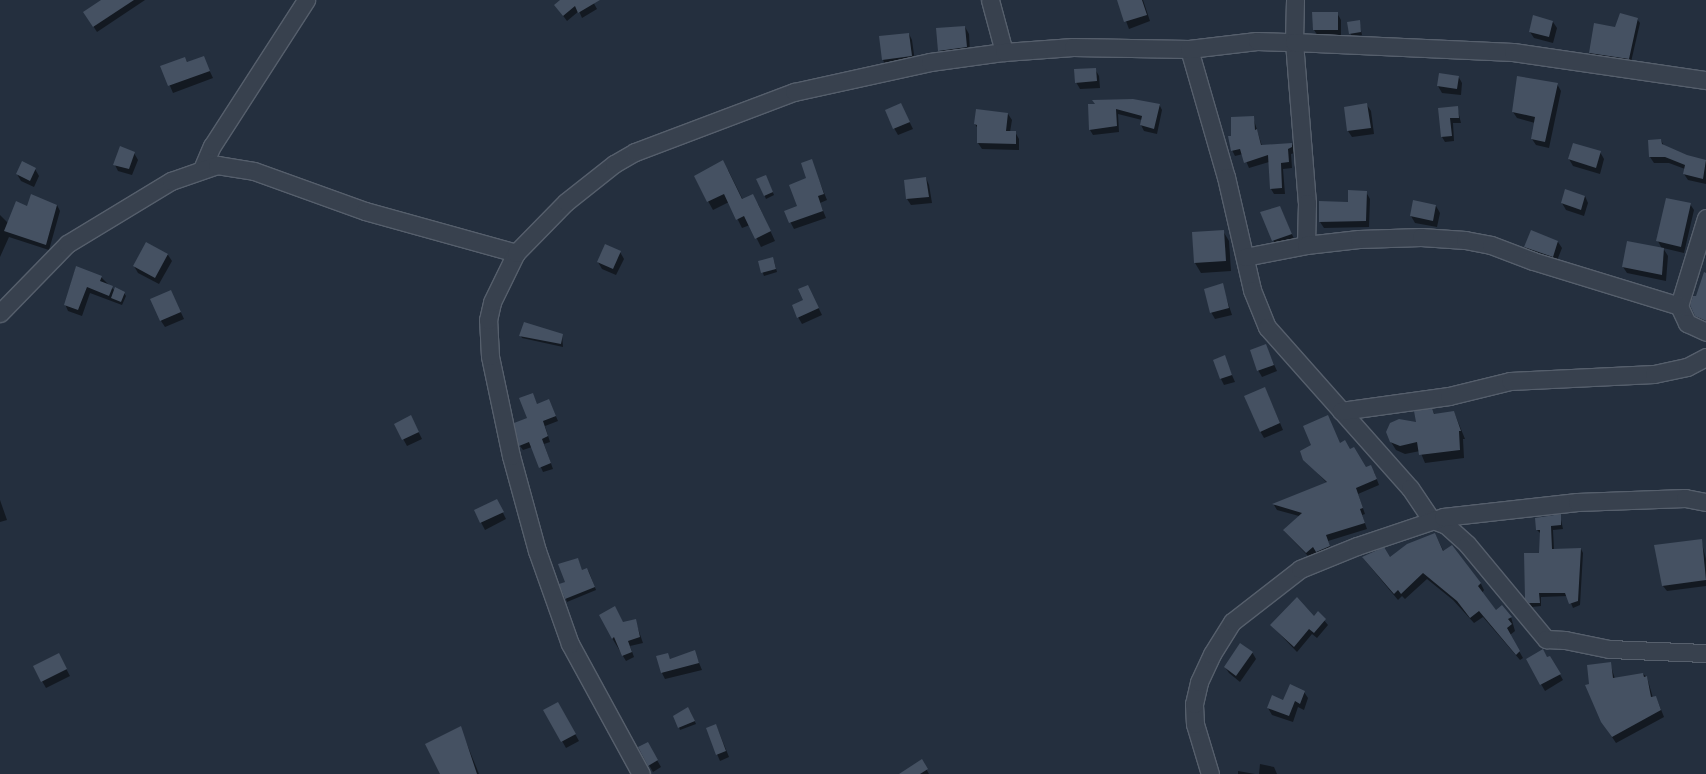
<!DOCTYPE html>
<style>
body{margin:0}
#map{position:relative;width:1706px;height:774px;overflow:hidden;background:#242f3e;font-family:"Titillium Web",sans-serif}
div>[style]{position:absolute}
.shadow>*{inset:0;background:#0007}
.building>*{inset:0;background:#455162}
.roads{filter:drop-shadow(1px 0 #565f6c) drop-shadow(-1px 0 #565f6c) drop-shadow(0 1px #565f6c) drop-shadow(0 -1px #565f6c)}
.minor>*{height:17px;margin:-8.5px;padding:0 8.5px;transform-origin:8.5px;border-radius:8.5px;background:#38414e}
span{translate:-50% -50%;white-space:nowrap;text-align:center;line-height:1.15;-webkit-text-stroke:3px #1d2633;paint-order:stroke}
</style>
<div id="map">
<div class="shadow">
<div style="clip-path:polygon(103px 0,145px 0,97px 32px,88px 18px)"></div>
<div style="clip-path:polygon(562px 0,592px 0,597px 9px,582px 18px,579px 11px,567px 21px,555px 5px)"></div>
<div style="clip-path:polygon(1118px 0,1143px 0,1150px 21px,1129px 29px)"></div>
<div style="clip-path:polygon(1337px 13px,1341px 20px,1341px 36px,1318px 36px,1314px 30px)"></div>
<div style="clip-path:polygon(1637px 19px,1640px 23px,1631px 62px,1592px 57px,1590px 53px,1616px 28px)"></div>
<div style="clip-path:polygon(1359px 21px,1362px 35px,1352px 36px,1350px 33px)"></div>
<div style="clip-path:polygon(1553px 22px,1557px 28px,1553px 43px,1534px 38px,1530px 32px)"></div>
<div style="clip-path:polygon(965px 27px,969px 34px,970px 53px,942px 57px,939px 51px)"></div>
<div style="clip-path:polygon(909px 34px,912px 40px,915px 62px,886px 66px,883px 60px)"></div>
<div style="clip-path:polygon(203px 57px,213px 78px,173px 93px,162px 67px,185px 58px,188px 63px)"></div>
<div style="clip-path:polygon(1095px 69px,1099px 76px,1100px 88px,1080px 89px,1076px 82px)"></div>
<div style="clip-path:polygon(1458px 76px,1462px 83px,1461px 95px,1442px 93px,1438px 86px)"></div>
<div style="clip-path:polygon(1557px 84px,1561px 91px,1549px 148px,1536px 145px,1532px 139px,1535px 123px,1517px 118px,1513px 112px)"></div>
<div style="clip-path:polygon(1159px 104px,1162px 110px,1157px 134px,1144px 131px,1141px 125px,1142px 120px,1118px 114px,1119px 132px,1093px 135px,1090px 130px,1089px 105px)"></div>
<div style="clip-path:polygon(1367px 105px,1371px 111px,1374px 134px,1352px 137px,1348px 131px)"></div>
<div style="clip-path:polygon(1457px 107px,1461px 123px,1453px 123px,1454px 141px,1445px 142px,1442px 137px,1439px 109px)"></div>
<div style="clip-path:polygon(904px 111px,913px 129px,898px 135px,894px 128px)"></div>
<div style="clip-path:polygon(1008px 114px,1012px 120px,1010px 132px,1015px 132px,1019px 139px,1019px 150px,982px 149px,978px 143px,978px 129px,975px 124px)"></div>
<div style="clip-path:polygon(1253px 117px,1262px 146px,1292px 144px,1295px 149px,1295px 153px,1291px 154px,1292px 168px,1283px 169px,1285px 194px,1274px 194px,1271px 189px,1269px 162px,1249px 168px,1243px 154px,1235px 156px,1232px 150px,1232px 136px)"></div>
<div style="clip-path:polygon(1661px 140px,1664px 146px,1686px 156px,1706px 161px,1706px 184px,1688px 180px,1684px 174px,1685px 169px,1669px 163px,1654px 163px,1650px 157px,1649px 141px)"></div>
<div style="clip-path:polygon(1600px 152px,1604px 159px,1600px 174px,1573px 166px,1569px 159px)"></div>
<div style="clip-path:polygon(134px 153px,138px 160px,132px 175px,118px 171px,115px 165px)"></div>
<div style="clip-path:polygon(811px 161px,827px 200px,820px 203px,826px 218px,794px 229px,785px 212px,798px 207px)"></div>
<div style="clip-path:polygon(35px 169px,39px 176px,34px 187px,21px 181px,17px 174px)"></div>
<div style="clip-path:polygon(728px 170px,743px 200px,758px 204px,775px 241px,761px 247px,750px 225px,742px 228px,729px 202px,713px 210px,708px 201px)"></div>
<div style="clip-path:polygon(926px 178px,929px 185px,932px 203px,911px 205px,907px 199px)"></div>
<div style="clip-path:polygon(757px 179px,767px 179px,774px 195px,766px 199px)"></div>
<div style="clip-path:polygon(1366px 192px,1370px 199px,1369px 227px,1324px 228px,1320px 222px)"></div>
<div style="clip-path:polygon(1585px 196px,1588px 203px,1584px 216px,1566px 210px,1562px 203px)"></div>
<div style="clip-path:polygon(1414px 202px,1436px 206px,1440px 213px,1437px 227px,1415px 223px,1411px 216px)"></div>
<div style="clip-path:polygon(1690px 204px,1694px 210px,1684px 253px,1663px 248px,1668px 256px,1666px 281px,1627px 273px,1623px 267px,1662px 249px,1658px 241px)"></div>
<div style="clip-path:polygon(57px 205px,60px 211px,49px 250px,9px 237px,0 257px,0 215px,8px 223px,27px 207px)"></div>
<div style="clip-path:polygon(1261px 213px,1283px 214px,1295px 241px,1277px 248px)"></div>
<div style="clip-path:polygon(1223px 231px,1229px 241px,1231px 271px,1201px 273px,1195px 263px)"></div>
<div style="clip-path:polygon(1558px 242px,1562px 248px,1556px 263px,1529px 254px,1525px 247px)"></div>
<div style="clip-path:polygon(147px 243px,168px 255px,172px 261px,159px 284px,138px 273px,134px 266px)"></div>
<div style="clip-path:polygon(620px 252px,624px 259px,616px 275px,602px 269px,598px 262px)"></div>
<div style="clip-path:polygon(774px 261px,777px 272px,764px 276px,759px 262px)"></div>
<div style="clip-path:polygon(76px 267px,101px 277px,115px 291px,124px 293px,126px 296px,122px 305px,90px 293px,82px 316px,68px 311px,65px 304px)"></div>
<div style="clip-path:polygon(1222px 285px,1232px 315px,1215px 319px,1211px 312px)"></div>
<div style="clip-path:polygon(171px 291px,184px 319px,165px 327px,161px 321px)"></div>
<div style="clip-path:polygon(811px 293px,822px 315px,802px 324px,798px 317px,804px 301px)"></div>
<div style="clip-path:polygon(1706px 294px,1706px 324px,1695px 315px)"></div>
<div style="clip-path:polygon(562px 335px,563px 347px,522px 338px,521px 336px)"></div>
<div style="clip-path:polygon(1265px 345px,1277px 371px,1262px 377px,1258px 370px)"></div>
<div style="clip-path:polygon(1224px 357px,1235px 382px,1224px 385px,1221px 379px)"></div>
<div style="clip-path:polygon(1265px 388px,1283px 430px,1264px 438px,1260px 431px)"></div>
<div style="clip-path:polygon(533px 394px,537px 405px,551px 405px,558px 421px,545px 426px,550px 442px,544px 444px,553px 469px,543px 472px,532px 447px,523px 450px,520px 446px)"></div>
<div style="clip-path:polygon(1432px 409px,1435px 415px,1454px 412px,1465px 439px,1463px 439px,1464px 458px,1425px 463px,1420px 451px,1405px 454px,1396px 450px,1391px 442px)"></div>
<div style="clip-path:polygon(414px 423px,422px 439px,407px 446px,395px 424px)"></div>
<div style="clip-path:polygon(1340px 444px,1366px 469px,1374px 472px,1379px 485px,1358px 494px,1365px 514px,1362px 515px,1367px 529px,1328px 541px,1332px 552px,1320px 557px,1317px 552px,1310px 558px,1284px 531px,1299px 516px,1277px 510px,1274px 505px,1327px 483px,1304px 459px)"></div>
<div style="clip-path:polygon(0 500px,7px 520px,0 522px)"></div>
<div style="clip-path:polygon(500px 507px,506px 519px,485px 530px,475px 511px)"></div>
<div style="clip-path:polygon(1560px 515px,1563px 529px,1553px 530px,1554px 550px,1581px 549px,1583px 553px,1580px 605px,1573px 608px,1568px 596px,1541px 597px,1541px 606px,1532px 607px,1529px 603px,1540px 554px,1541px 534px,1537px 530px,1536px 519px)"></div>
<div style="clip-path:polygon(1435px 534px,1444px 552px,1452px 546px,1481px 584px,1484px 590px,1482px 593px,1496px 611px,1511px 617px,1515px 631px,1510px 635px,1523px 658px,1520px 660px,1483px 617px,1474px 623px,1453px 600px,1427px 579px,1405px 599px,1402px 596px,1398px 600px,1363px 558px,1390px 559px)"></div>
<div style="clip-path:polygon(1701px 540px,1706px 559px,1706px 586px,1667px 591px,1663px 586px)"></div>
<div style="clip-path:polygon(578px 559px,582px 571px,587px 569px,589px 572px,596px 590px,567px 602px,561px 584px,566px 582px)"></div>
<div style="clip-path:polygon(1318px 613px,1328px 625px,1317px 638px,1312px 634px,1297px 652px,1271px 625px,1314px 617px)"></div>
<div style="clip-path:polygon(635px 620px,643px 643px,630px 646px,634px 657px,626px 661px,612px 638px,623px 623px)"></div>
<div style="clip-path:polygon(694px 651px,702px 670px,665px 679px,662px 673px,667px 654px,671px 660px)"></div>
<div style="clip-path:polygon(1252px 652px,1256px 659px,1240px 682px,1229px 673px,1225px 667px)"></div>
<div style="clip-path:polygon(1550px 657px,1563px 680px,1545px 691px,1527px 660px)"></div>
<div style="clip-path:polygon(62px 661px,70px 676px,46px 688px,34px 667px)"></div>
<div style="clip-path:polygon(1610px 663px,1615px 679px,1643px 674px,1647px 677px,1653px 698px,1656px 697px,1664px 717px,1616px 743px,1606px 728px,1590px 684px)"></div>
<div style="clip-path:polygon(1304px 692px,1308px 698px,1304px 710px,1298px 707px,1293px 722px,1272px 715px,1268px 708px)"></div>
<div style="clip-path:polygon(558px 703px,579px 741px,566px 748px,545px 711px)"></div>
<div style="clip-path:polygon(690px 711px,696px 724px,680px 730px,679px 727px)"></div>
<div style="clip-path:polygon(716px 725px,729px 757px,720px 761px,717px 754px)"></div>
<div style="clip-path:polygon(460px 727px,479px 774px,441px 774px)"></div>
<div style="clip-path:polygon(647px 743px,661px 767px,653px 772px,639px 748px)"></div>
<div style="clip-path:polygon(1260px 764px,1274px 767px,1277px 774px,1259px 774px)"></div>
<div style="clip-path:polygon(925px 767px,929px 774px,901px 774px)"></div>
<div style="clip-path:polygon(1238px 771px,1255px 774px,1238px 774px)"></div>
</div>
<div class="building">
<div style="clip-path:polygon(101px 0,134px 0,93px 27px,83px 12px)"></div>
<div style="clip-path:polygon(560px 0,600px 0,578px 13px,575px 6px,563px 16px,554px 5px)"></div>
<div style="clip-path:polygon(1117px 0,1142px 0,1147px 15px,1124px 22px)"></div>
<div style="clip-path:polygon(1312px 12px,1338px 12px,1338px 30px,1313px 30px)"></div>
<div style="clip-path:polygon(1620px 13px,1638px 18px,1629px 59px,1589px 53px,1594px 23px,1615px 27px)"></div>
<div style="clip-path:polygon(1533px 15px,1553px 21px,1549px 37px,1529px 32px)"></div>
<div style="clip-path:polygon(1360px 20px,1361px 32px,1349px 34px,1347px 22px)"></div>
<div style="clip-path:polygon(965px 26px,967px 47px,938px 51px,936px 28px)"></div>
<div style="clip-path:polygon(909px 33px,912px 56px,882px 60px,879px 36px)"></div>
<div style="clip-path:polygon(204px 56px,210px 71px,168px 86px,160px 66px,185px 57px,187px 62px)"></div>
<div style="clip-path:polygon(1096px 68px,1097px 81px,1075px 83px,1074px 69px)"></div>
<div style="clip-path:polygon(1439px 73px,1459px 76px,1457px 89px,1437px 86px)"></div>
<div style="clip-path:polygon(1517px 76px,1558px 83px,1545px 142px,1531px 139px,1535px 117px,1512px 112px)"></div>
<div style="clip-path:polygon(1133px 99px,1160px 104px,1154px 129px,1140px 125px,1142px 116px,1116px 109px,1117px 126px,1089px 130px,1088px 104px,1095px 104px,1092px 100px)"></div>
<div style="clip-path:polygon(901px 103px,910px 122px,893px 129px,885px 110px)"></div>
<div style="clip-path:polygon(1367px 103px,1371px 128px,1347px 131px,1344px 107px)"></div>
<div style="clip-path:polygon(1458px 106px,1459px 118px,1450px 118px,1452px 136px,1441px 137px,1438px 108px)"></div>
<div style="clip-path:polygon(976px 109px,1008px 113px,1006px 131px,1016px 131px,1016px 144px,977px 143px,977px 125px,974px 124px)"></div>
<div style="clip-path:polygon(1254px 116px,1255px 130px,1257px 129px,1261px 145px,1292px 143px,1292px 147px,1288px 149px,1289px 162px,1281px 163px,1282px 188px,1270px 189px,1268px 155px,1244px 163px,1240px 149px,1231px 151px,1228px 136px,1231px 136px,1231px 117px)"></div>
<div style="clip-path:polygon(1661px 139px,1662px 144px,1687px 155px,1706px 160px,1703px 179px,1683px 174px,1685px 165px,1665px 157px,1649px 157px,1648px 140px)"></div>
<div style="clip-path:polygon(1573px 143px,1601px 151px,1596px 168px,1568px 159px)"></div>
<div style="clip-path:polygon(120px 146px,135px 152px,129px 169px,113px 165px)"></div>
<div style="clip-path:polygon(812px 159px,824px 194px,818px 196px,823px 211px,789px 223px,784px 211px,797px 206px,789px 185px,806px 178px,801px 163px)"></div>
<div style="clip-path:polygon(723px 160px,742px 199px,753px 194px,771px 231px,755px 239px,744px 216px,736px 220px,724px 194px,707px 202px,694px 176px)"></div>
<div style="clip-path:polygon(22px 161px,36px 168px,30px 181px,16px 174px)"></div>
<div style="clip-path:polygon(766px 175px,773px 192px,764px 196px,756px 179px)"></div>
<div style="clip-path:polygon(926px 177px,929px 197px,906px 199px,904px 180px)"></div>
<div style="clip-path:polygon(1565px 189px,1585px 196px,1581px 210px,1561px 203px)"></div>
<div style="clip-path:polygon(1348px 190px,1367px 191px,1366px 221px,1319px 222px,1319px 201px,1348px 202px)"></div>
<div style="clip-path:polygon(31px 194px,57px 205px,46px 245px,4px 231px,16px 201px,27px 206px)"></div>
<div style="clip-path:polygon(1666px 198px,1691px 203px,1681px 247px,1656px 241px)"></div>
<div style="clip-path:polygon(1413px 200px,1436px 205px,1433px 221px,1410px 216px)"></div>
<div style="clip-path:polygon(1280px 206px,1292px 234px,1272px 241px,1260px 212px)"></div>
<div style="clip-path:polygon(1224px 230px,1226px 261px,1194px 263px,1192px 232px)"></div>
<div style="clip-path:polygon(1531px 230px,1558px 241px,1553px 257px,1524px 247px)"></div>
<div style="clip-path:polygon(1627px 241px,1664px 248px,1662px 275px,1622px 267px)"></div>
<div style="clip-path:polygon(146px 242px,168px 254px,155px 278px,133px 266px)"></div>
<div style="clip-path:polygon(605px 244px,621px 251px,613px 269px,597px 262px)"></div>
<div style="clip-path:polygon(773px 257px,776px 269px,761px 273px,758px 261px)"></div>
<div style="clip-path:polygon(76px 266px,102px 276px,100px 281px,113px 286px,109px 296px,87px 287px,78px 310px,64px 305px)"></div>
<div style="clip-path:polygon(1704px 272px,1706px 273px,1706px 321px,1695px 316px,1690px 305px,1693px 296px,1696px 296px)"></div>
<div style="clip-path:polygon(1223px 283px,1229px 308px,1210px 313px,1204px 289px)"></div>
<div style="clip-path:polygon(808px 285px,819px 308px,797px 318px,792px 305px,803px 300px,798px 289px)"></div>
<div style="clip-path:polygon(115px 287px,125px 292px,121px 302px,111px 298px)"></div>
<div style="clip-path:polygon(171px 290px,181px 312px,160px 321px,150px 299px)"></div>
<div style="clip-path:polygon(524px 322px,563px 334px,561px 344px,519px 336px)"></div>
<div style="clip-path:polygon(1266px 344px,1274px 365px,1257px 371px,1250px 350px)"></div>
<div style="clip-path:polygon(1225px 355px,1232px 375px,1220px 379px,1213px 360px)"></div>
<div style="clip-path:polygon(1265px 387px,1280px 423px,1260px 432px,1244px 396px)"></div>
<div style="clip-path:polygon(533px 393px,537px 404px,549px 399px,556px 416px,543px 421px,548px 436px,542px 439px,551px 463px,539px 468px,529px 442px,519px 446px,514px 423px,527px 418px,519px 398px)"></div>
<div style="clip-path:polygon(1432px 408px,1434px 414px,1454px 411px,1461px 431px,1459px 431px,1460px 450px,1419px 455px,1417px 442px,1400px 446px,1390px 442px,1386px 432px,1390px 423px,1399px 419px,1416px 422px,1414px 411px)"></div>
<div style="clip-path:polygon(411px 415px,419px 432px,402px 440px,394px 424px)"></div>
<div style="clip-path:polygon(1328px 415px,1340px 443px,1345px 440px,1350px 449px,1354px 447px,1366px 467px,1371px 465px,1377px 479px,1356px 488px,1363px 508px,1360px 509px,1365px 523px,1326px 535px,1330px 546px,1316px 552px,1313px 547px,1306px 553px,1283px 530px,1302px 513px,1272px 504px,1327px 482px,1303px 460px,1300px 451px,1311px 445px,1303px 426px)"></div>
<div style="clip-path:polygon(497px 499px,504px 512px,480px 523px,474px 510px)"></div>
<div style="clip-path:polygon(1561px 514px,1561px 525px,1551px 526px,1552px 549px,1581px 548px,1578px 601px,1569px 604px,1565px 593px,1539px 593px,1540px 603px,1529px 603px,1525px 599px,1524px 553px,1539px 553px,1540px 530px,1536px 530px,1535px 518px)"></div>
<div style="clip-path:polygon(1435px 533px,1443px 551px,1452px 545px,1481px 583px,1478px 586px,1496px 610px,1502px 605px,1512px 617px,1508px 619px,1512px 624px,1507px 628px,1520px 651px,1516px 655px,1479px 611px,1470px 618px,1457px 601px,1423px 573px,1401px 594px,1398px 590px,1394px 594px,1362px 557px,1384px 547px,1390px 557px,1407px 544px)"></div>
<div style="clip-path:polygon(1702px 539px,1706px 580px,1662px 586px,1654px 545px)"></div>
<div style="clip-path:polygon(578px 558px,582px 570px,587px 568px,595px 587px,565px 599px,559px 584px,565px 582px,558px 564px)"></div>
<div style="clip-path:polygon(1297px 597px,1314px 616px,1318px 611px,1326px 619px,1314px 633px,1309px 629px,1294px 647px,1270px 625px)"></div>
<div style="clip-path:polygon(615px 606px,623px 622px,636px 619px,640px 637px,628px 641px,632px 652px,622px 656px,614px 637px,612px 639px,599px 615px)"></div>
<div style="clip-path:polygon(1240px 643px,1253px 652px,1236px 676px,1224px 667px)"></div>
<div style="clip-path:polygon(1543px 649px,1547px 657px,1550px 656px,1561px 674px,1540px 685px,1526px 659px)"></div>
<div style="clip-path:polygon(695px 650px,699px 663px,661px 673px,656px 656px,668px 653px,670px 659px)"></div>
<div style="clip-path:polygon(59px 653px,67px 669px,41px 682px,33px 666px)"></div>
<div style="clip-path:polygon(1611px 662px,1613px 678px,1643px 673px,1644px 677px,1647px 676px,1651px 697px,1656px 696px,1661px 710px,1612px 737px,1601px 722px,1585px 685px,1589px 684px,1587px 665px)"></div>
<div style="clip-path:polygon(1290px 684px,1305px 691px,1300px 704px,1295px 701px,1289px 716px,1267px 708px,1272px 695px,1283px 700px)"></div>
<div style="clip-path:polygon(558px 702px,576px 734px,561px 742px,543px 710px)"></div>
<div style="clip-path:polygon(688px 707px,695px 721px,678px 728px,673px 716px)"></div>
<div style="clip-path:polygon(716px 724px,726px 751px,716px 755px,706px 728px)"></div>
<div style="clip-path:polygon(461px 726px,477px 774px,440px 774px,425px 744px)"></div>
<div style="clip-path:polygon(648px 742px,658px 760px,648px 766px,638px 747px)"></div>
<div style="clip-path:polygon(922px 759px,928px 769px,920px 774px,899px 774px)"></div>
</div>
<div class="roads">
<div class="minor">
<div style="left:990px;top:0;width:54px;rotate:74.9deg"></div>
<div style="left:1295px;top:0;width:42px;rotate:91.4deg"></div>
<div style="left:1294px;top:42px;width:162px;rotate:85.4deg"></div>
<div style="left:1307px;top:203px;width:42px;rotate:91.4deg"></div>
<div style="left:1189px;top:49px;width:133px;rotate:73.9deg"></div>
<div style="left:1226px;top:177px;width:116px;rotate:77deg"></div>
<div style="left:1252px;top:290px;width:40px;rotate:68deg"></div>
<div style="left:1267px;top:327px;width:215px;rotate:48.4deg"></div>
<div style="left:1410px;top:488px;width:37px;rotate:56deg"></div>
<div style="left:1431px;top:519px;width:16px;rotate:22deg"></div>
<div style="left:1446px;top:525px;width:28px;rotate:42deg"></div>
<div style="left:1467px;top:544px;width:124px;rotate:50.3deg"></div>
<div style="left:1546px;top:639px;width:19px;rotate:3deg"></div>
<div style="left:1565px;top:640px;width:45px;rotate:11.6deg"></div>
<div style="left:1609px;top:649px;width:97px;rotate:2.4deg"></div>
<div style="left:202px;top:169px;width:25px;rotate:-67deg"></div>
<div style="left:212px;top:146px;width:174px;rotate:-57.2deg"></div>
<div style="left:1706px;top:218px;width:92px;rotate:107.1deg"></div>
<div style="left:1679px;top:306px;width:19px;rotate:65deg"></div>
<div style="left:1687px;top:323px;width:21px;rotate:25deg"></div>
<div style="left:1245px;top:257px;width:62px;rotate:-11.1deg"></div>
<div style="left:1306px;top:245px;width:53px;rotate:-6.5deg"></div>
<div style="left:1359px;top:239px;width:62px;rotate:-1.8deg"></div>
<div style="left:1421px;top:237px;width:44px;rotate:3.9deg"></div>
<div style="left:1465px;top:240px;width:26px;rotate:11deg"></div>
<div style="left:1491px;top:245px;width:45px;rotate:20.9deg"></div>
<div style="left:1533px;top:261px;width:153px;rotate:17.1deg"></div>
<div style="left:0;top:313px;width:96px;rotate:-45.8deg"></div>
<div style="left:67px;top:244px;width:122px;rotate:-31.2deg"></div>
<div style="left:171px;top:181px;width:49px;rotate:-19.2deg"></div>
<div style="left:217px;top:165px;width:37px;rotate:9deg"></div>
<div style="left:254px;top:171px;width:118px;rotate:19.8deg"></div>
<div style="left:365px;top:211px;width:157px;rotate:15.5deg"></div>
<div style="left:1341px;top:411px;width:109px;rotate:-7.9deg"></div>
<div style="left:1449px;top:396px;width:63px;rotate:-13.8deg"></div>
<div style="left:1510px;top:381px;width:144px;rotate:-2.8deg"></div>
<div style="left:1654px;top:374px;width:34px;rotate:-12deg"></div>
<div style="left:1687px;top:367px;width:21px;rotate:-28deg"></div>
<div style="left:641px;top:774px;width:148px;rotate:-118.6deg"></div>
<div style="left:570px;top:644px;width:99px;rotate:-109.5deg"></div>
<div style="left:537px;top:551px;width:98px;rotate:-105.3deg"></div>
<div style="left:511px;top:456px;width:102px;rotate:-101.9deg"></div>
<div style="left:490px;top:356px;width:36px;rotate:-93deg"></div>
<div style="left:488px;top:320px;width:18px;rotate:-77deg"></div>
<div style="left:492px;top:302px;width:55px;rotate:-63.9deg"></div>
<div style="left:516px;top:253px;width:71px;rotate:-45.6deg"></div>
<div style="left:566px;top:202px;width:61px;rotate:-38.4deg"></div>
<div style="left:614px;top:164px;width:24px;rotate:-30deg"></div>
<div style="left:635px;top:152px;width:170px;rotate:-20.7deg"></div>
<div style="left:794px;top:92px;width:139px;rotate:-12.4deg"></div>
<div style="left:930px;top:62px;width:75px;rotate:-7.7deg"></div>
<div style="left:1004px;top:52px;width:69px;rotate:-4.1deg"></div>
<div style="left:1073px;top:47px;width:116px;rotate:1deg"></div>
<div style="left:1189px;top:49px;width:68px;rotate:-6.7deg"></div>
<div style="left:1257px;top:41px;width:37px;rotate:2deg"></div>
<div style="left:1294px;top:42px;width:219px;rotate:2.6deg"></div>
<div style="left:1513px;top:52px;width:195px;rotate:8.3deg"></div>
<div style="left:1210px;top:774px;width:52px;rotate:-106.7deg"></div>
<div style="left:1195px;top:724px;width:20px;rotate:-93deg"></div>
<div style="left:1194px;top:704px;width:23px;rotate:-77deg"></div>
<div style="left:1199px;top:682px;width:31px;rotate:-65deg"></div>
<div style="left:1212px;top:654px;width:38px;rotate:-58deg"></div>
<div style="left:1232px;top:622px;width:86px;rotate:-37.9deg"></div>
<div style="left:1300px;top:569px;width:61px;rotate:-22deg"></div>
<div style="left:1357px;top:546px;width:91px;rotate:-18.6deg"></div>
<div style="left:1443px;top:517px;width:135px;rotate:-6.4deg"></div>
<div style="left:1577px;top:502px;width:108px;rotate:-2.1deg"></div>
<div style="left:1685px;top:498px;width:21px;rotate:11deg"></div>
</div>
</div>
</div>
